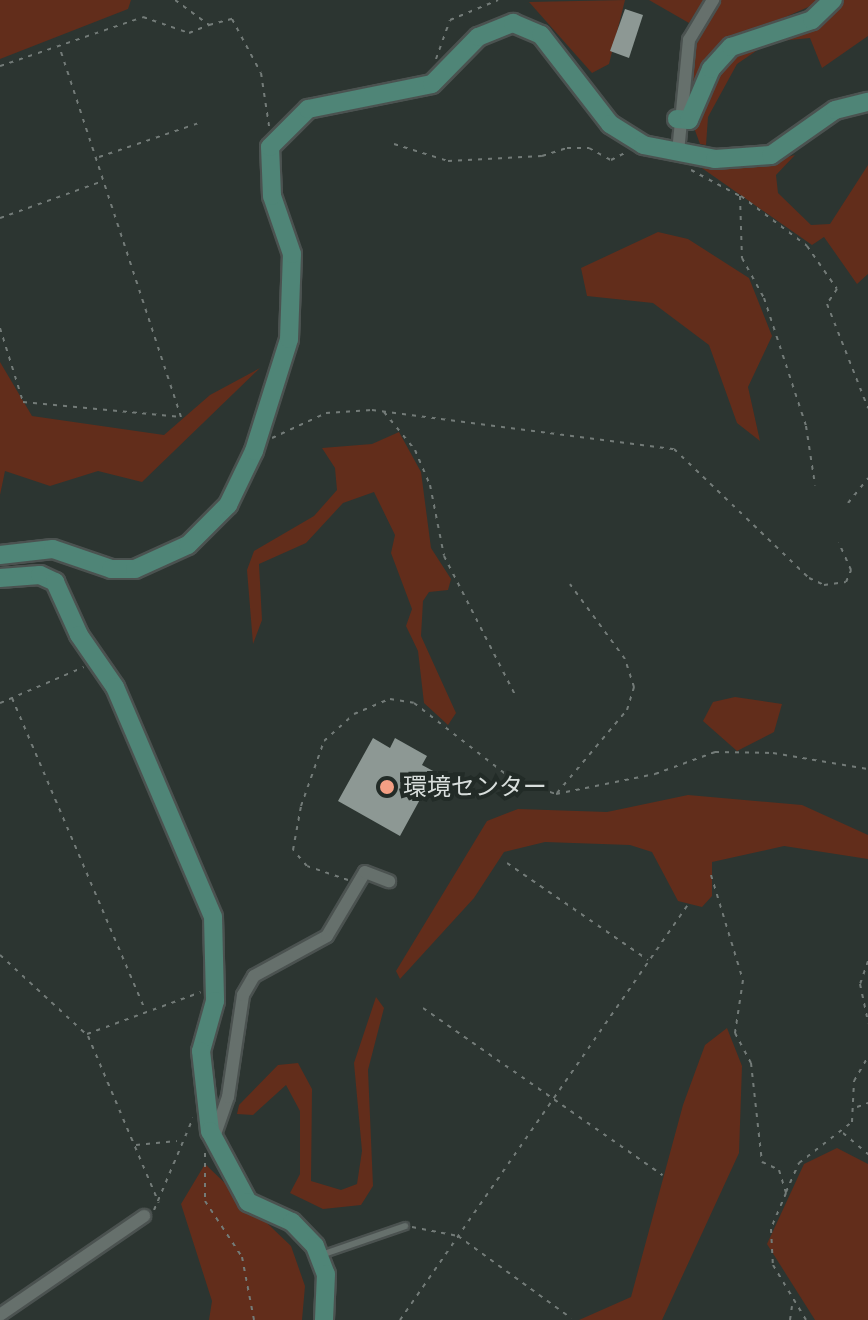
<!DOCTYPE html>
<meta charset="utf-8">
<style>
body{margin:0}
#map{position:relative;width:868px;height:1320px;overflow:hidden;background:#2c3531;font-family:"Titillium Web","Noto Sans JP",sans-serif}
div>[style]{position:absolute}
.green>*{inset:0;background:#622d1b}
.building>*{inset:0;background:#8d9894}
.path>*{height:2px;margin-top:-1px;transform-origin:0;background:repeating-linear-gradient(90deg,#737b78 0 4px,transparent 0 10px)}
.roads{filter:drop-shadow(2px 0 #4b5250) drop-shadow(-2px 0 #4b5250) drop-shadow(0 2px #4b5250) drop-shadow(0 -2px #4b5250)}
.lane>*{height:6px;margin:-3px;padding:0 3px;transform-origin:3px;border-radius:3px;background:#66706c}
.street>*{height:12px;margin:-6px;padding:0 6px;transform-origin:6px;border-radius:6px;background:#66706c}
.secondary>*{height:18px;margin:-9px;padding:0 9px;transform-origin:9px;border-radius:9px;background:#4f8577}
.dots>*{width:22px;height:22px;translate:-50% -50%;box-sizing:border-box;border:4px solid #222b27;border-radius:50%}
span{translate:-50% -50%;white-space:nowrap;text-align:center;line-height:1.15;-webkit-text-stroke:8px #222b27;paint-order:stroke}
.poi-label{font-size:24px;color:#d8dedc}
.left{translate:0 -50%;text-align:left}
</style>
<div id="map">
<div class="green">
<div style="clip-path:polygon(0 0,131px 0,128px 9px,0 59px)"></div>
<div style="clip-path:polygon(625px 0,609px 64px,592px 73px,529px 2px)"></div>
<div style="clip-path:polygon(649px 0,705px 0,689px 23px)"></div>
<div style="clip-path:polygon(720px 0,868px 0,868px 36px,822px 68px,810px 38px,769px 42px,737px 64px,708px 117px,706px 145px,700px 144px,693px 125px,725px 59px,792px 31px,822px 1px,721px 45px,687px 107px,694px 49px)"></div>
<div style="clip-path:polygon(795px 155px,776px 175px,778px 193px,811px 225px,830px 224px,868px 165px,868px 274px,857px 284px,824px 237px,812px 245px,699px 166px,753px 166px)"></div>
<div style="clip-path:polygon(658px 232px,688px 239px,749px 278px,772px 336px,748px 387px,760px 441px,737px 423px,709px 345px,653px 303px,587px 296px,581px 268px)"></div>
<div style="clip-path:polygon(0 362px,32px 416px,164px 435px,210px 395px,260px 368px,142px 482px,98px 471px,50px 486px,5px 471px,0 495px)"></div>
<div style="clip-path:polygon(399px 432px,421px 472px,431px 548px,451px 579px,448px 590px,429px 592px,423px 601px,421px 636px,456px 713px,448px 725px,424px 703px,418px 651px,406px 626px,412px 609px,391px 553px,395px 535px,374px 492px,343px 503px,306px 543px,259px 564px,262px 620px,253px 644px,247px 570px,254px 551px,314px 516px,337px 490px,335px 468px,322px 448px,372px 444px)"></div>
<div style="clip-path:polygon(735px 697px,782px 704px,774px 732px,737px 751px,703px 721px,713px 702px)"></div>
<div style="clip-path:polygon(688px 795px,802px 805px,868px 835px,868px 859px,784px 846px,712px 862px,712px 896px,702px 907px,678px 901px,652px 852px,630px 845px,545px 842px,504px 852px,474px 898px,400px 979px,396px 971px,487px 821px,518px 809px,607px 812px)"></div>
<div style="clip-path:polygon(376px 997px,384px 1008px,368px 1070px,373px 1186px,361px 1205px,323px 1209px,290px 1193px,300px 1174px,300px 1111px,286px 1085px,253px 1115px,237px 1114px,239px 1105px,278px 1065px,298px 1063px,312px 1089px,311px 1181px,341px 1190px,357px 1184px,362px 1151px,354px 1063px)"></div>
<div style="clip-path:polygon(727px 1028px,742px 1066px,739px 1153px,662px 1320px,579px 1320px,631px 1297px,683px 1105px,705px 1045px)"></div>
<div style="clip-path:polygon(837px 1148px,868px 1164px,868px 1320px,815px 1320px,767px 1244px,804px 1164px)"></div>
<div style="clip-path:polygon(205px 1164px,291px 1246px,305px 1286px,302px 1320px,209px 1320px,212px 1301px,181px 1204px)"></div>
</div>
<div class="building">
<div style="clip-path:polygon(625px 9px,643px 15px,629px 58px,610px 51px)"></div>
<div style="clip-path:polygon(373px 738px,390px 748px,395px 738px,427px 756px,422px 765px,435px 772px,400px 836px,338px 801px)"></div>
</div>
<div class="path">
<div style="left:175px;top:0;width:42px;rotate:36.3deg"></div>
<div style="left:209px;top:25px;width:24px;rotate:-15deg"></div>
<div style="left:232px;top:19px;width:61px;rotate:61.8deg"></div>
<div style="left:261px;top:73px;width:54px;rotate:81.4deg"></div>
<div style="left:436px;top:59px;width:41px;rotate:-70.3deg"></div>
<div style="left:450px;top:20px;width:52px;rotate:-22.6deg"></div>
<div style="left:0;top:66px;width:151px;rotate:-18.9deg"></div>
<div style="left:143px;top:17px;width:49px;rotate:19.2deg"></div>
<div style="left:189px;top:33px;width:22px;rotate:-22deg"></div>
<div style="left:394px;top:144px;width:57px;rotate:17.5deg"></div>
<div style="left:448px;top:161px;width:94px;rotate:-3deg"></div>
<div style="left:542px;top:156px;width:26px;rotate:-18deg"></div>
<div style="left:567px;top:148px;width:22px"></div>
<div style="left:589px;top:148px;width:25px;rotate:29deg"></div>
<div style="left:611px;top:160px;width:18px;rotate:-27deg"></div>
<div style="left:99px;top:157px;width:109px;rotate:-18.8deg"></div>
<div style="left:691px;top:170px;width:55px;rotate:28deg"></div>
<div style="left:740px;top:196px;width:62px;rotate:88.2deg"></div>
<div style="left:742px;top:258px;width:46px;rotate:61.2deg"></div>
<div style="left:764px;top:298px;width:135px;rotate:71.8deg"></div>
<div style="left:806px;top:426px;width:60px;rotate:81.3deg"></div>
<div style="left:741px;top:196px;width:83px;rotate:37.1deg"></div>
<div style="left:807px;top:246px;width:52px;rotate:55.1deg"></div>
<div style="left:837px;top:289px;width:18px;rotate:124deg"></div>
<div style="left:827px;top:304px;width:112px;rotate:68.5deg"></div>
<div style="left:0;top:218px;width:109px;rotate:-19.8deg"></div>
<div style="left:0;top:328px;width:77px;rotate:72.7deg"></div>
<div style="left:23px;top:402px;width:159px;rotate:5.4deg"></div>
<div style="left:181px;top:417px;width:391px;rotate:-108.2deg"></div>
<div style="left:384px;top:412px;width:49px;rotate:50.8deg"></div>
<div style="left:415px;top:450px;width:38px;rotate:67deg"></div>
<div style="left:430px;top:485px;width:72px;rotate:78.8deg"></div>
<div style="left:444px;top:556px;width:156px;rotate:62.9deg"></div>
<div style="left:272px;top:438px;width:60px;rotate:-24.8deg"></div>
<div style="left:326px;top:413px;width:46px;rotate:-3.7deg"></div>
<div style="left:372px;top:410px;width:305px;rotate:7.4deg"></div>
<div style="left:674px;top:449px;width:187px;rotate:43.7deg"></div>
<div style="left:809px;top:578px;width:17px;rotate:25deg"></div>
<div style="left:824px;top:585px;width:22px;rotate:-8deg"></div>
<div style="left:846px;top:582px;width:13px;rotate:-67deg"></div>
<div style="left:851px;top:570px;width:30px;rotate:-114deg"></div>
<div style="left:848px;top:503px;width:32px;rotate:-51deg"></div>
<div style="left:12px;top:698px;width:337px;rotate:66.9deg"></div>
<div style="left:0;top:703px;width:91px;rotate:-23.2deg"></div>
<div style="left:557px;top:793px;width:109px;rotate:-49.9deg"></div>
<div style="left:627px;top:710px;width:24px;rotate:-73deg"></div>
<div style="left:634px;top:687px;width:29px;rotate:-108deg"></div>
<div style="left:625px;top:659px;width:93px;rotate:-126.3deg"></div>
<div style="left:507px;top:863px;width:171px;rotate:34.5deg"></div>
<div style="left:711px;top:875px;width:110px;rotate:73.1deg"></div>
<div style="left:743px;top:980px;width:54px;rotate:98.6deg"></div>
<div style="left:735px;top:1033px;width:34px;rotate:62deg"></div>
<div style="left:751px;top:1063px;width:100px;rotate:83.7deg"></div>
<div style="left:762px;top:1162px;width:19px;rotate:25deg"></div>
<div style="left:779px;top:1170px;width:24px;rotate:73deg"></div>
<div style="left:786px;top:1193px;width:39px;rotate:113deg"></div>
<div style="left:771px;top:1229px;width:36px;rotate:87deg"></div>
<div style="left:773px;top:1265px;width:64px;rotate:59deg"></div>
<div style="left:348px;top:880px;width:43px;rotate:-161.1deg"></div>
<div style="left:307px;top:866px;width:21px;rotate:-131deg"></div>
<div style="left:293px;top:850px;width:45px;rotate:-79.7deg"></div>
<div style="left:301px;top:806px;width:69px;rotate:-70.5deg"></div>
<div style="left:324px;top:741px;width:40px;rotate:-42deg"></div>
<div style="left:354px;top:714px;width:39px;rotate:-23deg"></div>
<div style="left:390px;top:699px;width:24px;rotate:9deg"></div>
<div style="left:414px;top:703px;width:124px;rotate:37.8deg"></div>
<div style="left:512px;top:779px;width:46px;rotate:18.8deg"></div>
<div style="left:556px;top:794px;width:101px;rotate:-11.4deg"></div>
<div style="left:655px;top:774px;width:64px;rotate:-20.1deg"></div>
<div style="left:715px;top:752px;width:58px;rotate:1deg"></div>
<div style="left:773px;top:753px;width:96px;rotate:9.6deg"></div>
<div style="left:0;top:955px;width:120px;rotate:42.6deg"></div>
<div style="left:88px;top:1036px;width:181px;rotate:67deg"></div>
<div style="left:868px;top:961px;width:24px;rotate:109deg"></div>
<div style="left:860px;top:984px;width:40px;rotate:78deg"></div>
<div style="left:423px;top:1008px;width:292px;rotate:34.9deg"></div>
<div style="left:87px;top:1034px;width:121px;rotate:-20.2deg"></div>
<div style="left:857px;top:1107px;width:12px;rotate:-20deg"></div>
<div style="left:843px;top:1133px;width:33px;rotate:40deg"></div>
<div style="left:136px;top:1145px;width:41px;rotate:-5.6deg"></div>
<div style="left:205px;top:1153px;width:48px;rotate:90deg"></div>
<div style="left:205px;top:1201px;width:67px;rotate:56.5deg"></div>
<div style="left:242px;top:1257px;width:64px;rotate:79.2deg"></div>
<div style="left:786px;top:1192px;width:32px;rotate:-66deg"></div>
<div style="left:799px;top:1163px;width:67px;rotate:-37.7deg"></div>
<div style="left:852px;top:1122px;width:41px;rotate:-87.2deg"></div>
<div style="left:854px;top:1081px;width:28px;rotate:-60deg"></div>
<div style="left:154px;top:1210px;width:100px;rotate:-67deg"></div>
<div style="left:412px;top:1227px;width:47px;rotate:11.1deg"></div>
<div style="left:458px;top:1236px;width:140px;rotate:36deg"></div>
<div style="left:400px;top:1320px;width:504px;rotate:-55.27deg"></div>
<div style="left:790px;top:1320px;width:14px;rotate:-82deg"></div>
</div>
<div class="roads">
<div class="lane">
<div style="left:321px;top:1255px;width:89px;rotate:-19deg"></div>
</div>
<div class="street">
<div style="left:678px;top:152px;width:113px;rotate:-84.4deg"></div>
<div style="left:689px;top:40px;width:47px;rotate:-59deg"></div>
<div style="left:213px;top:1140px;width:46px;rotate:-70.8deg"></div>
<div style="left:228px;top:1097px;width:103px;rotate:-81.6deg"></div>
<div style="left:243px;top:995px;width:22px;rotate:-60deg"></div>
<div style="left:254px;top:976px;width:83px;rotate:-28.7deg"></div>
<div style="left:327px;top:936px;width:74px;rotate:-59.3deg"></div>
<div style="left:365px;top:872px;width:26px;rotate:21deg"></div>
<div style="left:0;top:1315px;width:175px;rotate:-34.5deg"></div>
</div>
<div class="secondary">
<div style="left:677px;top:119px;width:12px;rotate:5deg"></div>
<div style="left:689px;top:120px;width:56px;rotate:-66.7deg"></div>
<div style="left:711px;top:69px;width:30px;rotate:-48deg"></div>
<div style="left:731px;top:47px;width:85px;rotate:-18.4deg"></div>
<div style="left:812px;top:20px;width:29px;rotate:-44deg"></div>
<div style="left:0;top:555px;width:53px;rotate:-6.5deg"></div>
<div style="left:53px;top:549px;width:61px;rotate:19deg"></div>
<div style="left:111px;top:569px;width:24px"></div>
<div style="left:135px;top:569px;width:58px;rotate:-24.4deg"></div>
<div style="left:188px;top:545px;width:57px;rotate:-45deg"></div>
<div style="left:228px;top:505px;width:60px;rotate:-64.3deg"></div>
<div style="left:254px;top:451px;width:117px;rotate:-72.6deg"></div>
<div style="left:289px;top:339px;width:85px;rotate:-88deg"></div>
<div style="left:292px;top:254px;width:61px;rotate:-109deg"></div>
<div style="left:272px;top:196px;width:49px;rotate:-92.3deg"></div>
<div style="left:270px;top:147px;width:54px;rotate:-45deg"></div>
<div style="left:308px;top:109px;width:126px;rotate:-11.4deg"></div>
<div style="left:432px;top:84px;width:66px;rotate:-45.6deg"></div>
<div style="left:478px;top:37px;width:38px;rotate:-22deg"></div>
<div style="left:513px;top:23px;width:30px;rotate:23deg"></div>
<div style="left:541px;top:35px;width:113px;rotate:52.2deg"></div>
<div style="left:610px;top:124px;width:39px;rotate:32deg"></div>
<div style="left:643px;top:145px;width:73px;rotate:11deg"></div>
<div style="left:715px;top:159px;width:56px;rotate:-4.1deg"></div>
<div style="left:771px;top:155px;width:78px;rotate:-35.1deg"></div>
<div style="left:835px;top:110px;width:34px;rotate:-14deg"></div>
<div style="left:0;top:578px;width:40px;rotate:-4.3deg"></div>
<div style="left:40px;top:575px;width:17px;rotate:25deg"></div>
<div style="left:55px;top:582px;width:58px;rotate:65.6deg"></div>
<div style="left:79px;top:635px;width:63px;rotate:55.3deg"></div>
<div style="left:115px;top:687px;width:250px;rotate:66.9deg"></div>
<div style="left:213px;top:917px;width:84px;rotate:88.6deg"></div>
<div style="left:215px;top:1001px;width:52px;rotate:105.6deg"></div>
<div style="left:201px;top:1051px;width:81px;rotate:83.6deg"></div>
<div style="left:210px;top:1131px;width:81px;rotate:61.8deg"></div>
<div style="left:248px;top:1202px;width:48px;rotate:24.4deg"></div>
<div style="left:292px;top:1222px;width:33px;rotate:46deg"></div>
<div style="left:315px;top:1246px;width:30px;rotate:69deg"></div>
<div style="left:326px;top:1274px;width:46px;rotate:92.5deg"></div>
</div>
</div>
<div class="dots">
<div style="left:387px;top:787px;background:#f39f84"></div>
</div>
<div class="poi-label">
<span class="left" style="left:403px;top:787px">環境センター</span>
</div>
</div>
